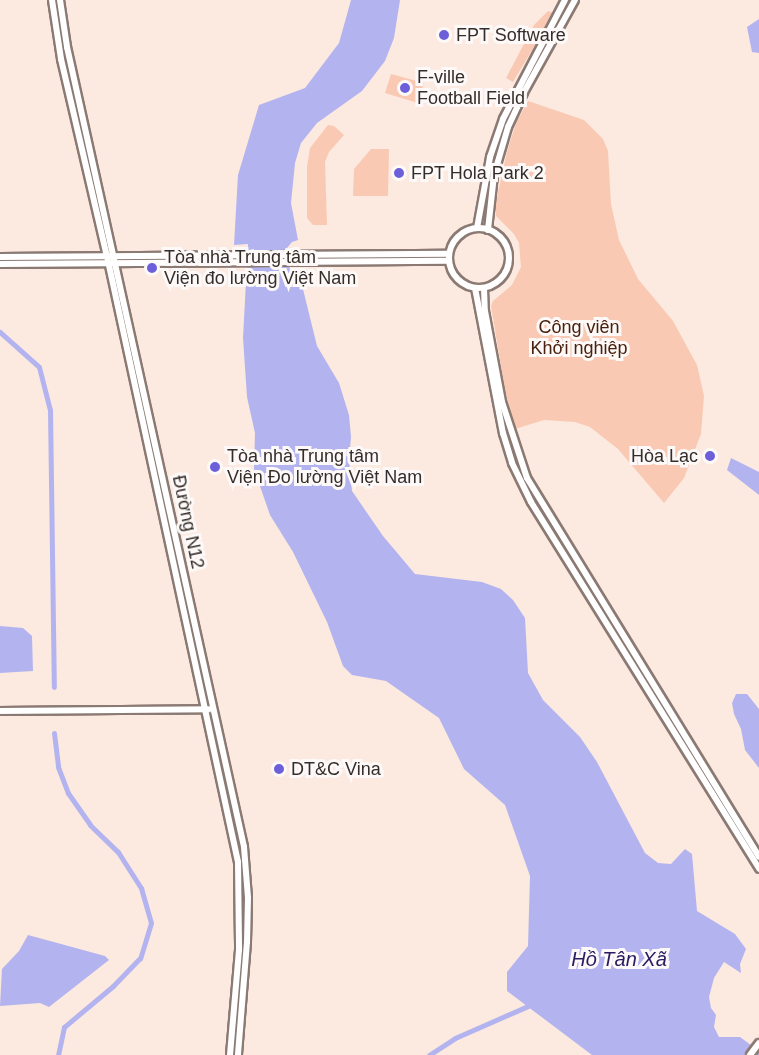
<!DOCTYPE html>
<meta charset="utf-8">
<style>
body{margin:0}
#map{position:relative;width:759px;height:1055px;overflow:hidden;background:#fce9e0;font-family:Helvetica,sans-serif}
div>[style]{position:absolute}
.green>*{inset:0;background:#f9c9b3}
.water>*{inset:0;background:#b3b4ef}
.canal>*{height:5px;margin:-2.5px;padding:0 2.5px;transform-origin:2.5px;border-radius:2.5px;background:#b3b4ef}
.roads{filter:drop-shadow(2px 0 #8b7a73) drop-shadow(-2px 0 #8b7a73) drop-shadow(0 2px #8b7a73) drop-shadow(0 -2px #8b7a73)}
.minor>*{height:6px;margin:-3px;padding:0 3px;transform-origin:3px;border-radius:3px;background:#fff}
.minor>.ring{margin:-3px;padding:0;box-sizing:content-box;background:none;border:6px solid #fff;border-radius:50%}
.dots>*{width:16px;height:16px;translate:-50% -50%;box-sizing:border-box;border:3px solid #fdf9f8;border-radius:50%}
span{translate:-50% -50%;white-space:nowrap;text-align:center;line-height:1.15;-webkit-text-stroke:6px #fdf9f8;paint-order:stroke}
.poi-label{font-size:18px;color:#342d29}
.left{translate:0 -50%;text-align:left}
.right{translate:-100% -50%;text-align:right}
.park-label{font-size:18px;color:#49210c}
.street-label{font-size:18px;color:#342d29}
.water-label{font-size:20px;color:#281c60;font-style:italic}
</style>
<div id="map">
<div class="green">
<div style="clip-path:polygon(548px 11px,554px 13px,513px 82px,506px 78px,534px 25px)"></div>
<div style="clip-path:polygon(391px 74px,424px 83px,418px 103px,385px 93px)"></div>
<div style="clip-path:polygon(528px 101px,584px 120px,603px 139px,608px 151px,611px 204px,619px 240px,638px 279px,673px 321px,697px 365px,704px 396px,701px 434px,684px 478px,664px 503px,618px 449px,590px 427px,575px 422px,544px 420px,515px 429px,505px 390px,491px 306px,493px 301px,512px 285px,521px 267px,519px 243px,514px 234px,496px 216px,495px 206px,507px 152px,516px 123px)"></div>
<div style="clip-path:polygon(328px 125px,334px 126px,344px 135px,329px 152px,325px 162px,327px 225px,313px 225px,307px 218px,307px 167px,310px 148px)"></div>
<div style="clip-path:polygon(371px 149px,389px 149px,388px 196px,353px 196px,354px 169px)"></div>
</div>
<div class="water">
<div style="clip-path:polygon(351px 0,400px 0,394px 38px,385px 61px,362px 91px,317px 123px,301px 143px,295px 163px,291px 203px,298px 240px,292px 242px,287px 248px,291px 278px,301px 281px,317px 346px,339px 383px,349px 415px,351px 437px,349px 460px,352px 491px,383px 536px,415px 574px,482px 582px,501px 589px,513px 600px,525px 618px,528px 673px,543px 700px,580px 737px,597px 762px,645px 853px,658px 863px,671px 864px,685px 849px,692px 854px,697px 911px,735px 934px,746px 949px,740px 964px,741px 973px,724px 962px,714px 978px,709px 997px,711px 1008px,716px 1015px,714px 1027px,719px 1037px,740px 1037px,759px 1051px,759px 1055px,592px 1055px,507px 991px,507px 972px,528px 946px,530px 876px,505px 805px,464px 769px,439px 718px,386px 681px,352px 675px,343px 666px,327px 622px,293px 552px,270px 515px,254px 469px,255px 433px,247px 397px,243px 338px,248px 244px,234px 245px,238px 175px,259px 105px,305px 88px,339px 43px)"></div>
<div style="clip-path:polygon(759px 19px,759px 53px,752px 52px,747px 27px)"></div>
<div style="clip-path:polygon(731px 458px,759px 472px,759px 495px,727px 470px)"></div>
<div style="clip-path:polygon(0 626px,23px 628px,32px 636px,33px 671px,0 673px)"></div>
<div style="clip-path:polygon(736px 694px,747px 694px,759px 709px,759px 768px,745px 750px,741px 729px,734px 714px,732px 703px)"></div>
<div style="clip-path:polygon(28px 935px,105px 956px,109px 960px,49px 1007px,40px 1003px,0 1006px,2px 969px,19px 951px)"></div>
</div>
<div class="canal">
<div style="left:0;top:332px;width:52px;rotate:41.9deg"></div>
<div style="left:39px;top:367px;width:44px;rotate:75.7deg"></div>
<div style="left:50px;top:410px;width:277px;rotate:89.2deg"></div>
<div style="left:54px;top:733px;width:34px;rotate:83deg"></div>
<div style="left:58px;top:767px;width:28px;rotate:69deg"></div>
<div style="left:68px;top:793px;width:39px;rotate:55deg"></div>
<div style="left:90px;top:825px;width:39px;rotate:44deg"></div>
<div style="left:118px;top:852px;width:43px;rotate:57.4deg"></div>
<div style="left:141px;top:888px;width:36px;rotate:74deg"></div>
<div style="left:151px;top:923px;width:37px;rotate:107deg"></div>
<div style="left:140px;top:958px;width:39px;rotate:134deg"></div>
<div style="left:113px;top:986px;width:64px;rotate:140.1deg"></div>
<div style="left:64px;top:1027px;width:29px;rotate:102deg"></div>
<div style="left:429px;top:1055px;width:31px;rotate:-33deg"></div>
<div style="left:455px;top:1038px;width:80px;rotate:-23.7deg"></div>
</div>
<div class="roads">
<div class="minor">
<div style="left:52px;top:0;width:60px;rotate:81.3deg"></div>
<div style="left:61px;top:59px;width:202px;rotate:76.9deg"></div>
<div style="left:107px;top:256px;width:620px;rotate:77.8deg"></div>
<div style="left:238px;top:862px;width:88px;rotate:89.3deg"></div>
<div style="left:239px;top:950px;width:105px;rotate:94.9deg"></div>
<div style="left:60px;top:0;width:48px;rotate:81.5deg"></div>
<div style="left:67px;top:47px;width:819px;rotate:77.52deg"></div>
<div style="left:244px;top:847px;width:51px;rotate:85.5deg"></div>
<div style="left:248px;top:898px;width:44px;rotate:91.3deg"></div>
<div style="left:247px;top:942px;width:113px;rotate:94.6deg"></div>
<div style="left:477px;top:228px;width:72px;rotate:-79.6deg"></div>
<div style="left:490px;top:157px;width:40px;rotate:-71.1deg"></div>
<div style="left:503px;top:119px;width:134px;rotate:-62.5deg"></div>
<div class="ring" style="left:449px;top:228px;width:54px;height:54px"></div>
<div style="left:488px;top:230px;width:55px;rotate:-83.8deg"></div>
<div style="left:494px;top:175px;width:50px;rotate:-73.7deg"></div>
<div style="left:508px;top:127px;width:38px;rotate:-65deg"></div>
<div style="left:524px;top:92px;width:105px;rotate:-61deg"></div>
<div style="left:0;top:257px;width:449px;rotate:-0.4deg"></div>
<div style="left:0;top:264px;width:449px;rotate:-0.4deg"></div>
<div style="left:475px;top:288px;width:148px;rotate:79.1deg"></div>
<div style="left:503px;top:433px;width:31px;rotate:73deg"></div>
<div style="left:512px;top:463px;width:43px;rotate:64deg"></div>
<div style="left:531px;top:502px;width:432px;rotate:58.1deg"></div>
<div style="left:484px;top:288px;width:23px;rotate:88deg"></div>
<div style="left:485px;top:311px;width:93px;rotate:79.4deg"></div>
<div style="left:502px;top:402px;width:80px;rotate:71.8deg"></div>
<div style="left:527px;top:478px;width:444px;rotate:58.5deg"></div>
<div style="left:0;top:711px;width:209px;rotate:-0.5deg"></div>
<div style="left:750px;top:1055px;width:15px;rotate:-53deg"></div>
</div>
</div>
<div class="dots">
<div style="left:444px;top:35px;background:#6d5fd9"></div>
<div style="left:405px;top:88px;background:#6d5fd9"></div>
<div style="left:399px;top:173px;background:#6d5fd9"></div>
<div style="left:152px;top:268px;background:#6d5fd9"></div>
<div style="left:710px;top:456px;background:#6d5fd9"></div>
<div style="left:215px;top:467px;background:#6d5fd9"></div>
<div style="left:279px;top:769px;background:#6d5fd9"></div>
</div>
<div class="poi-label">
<span class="left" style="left:456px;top:35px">FPT Software</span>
<span class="left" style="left:417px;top:88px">F-ville<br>Football Field</span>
<span class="left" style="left:411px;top:173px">FPT Hola Park 2</span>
<span class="left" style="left:164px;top:268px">Tòa nhà Trung tâm<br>Viện đo lường Việt Nam</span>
<span class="right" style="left:698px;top:456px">Hòa Lạc</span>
<span class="left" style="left:227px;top:467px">Tòa nhà Trung tâm<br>Viện Đo lường Việt Nam</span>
<span class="left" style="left:291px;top:769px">DT&amp;C Vina</span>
</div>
<div class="park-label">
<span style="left:579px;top:338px">Công viên<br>Khởi nghiệp</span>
</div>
<div class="street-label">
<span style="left:188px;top:522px;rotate:78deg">Đường N12</span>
</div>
<div class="water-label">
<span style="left:619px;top:959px">Hồ Tân Xã</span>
</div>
</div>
